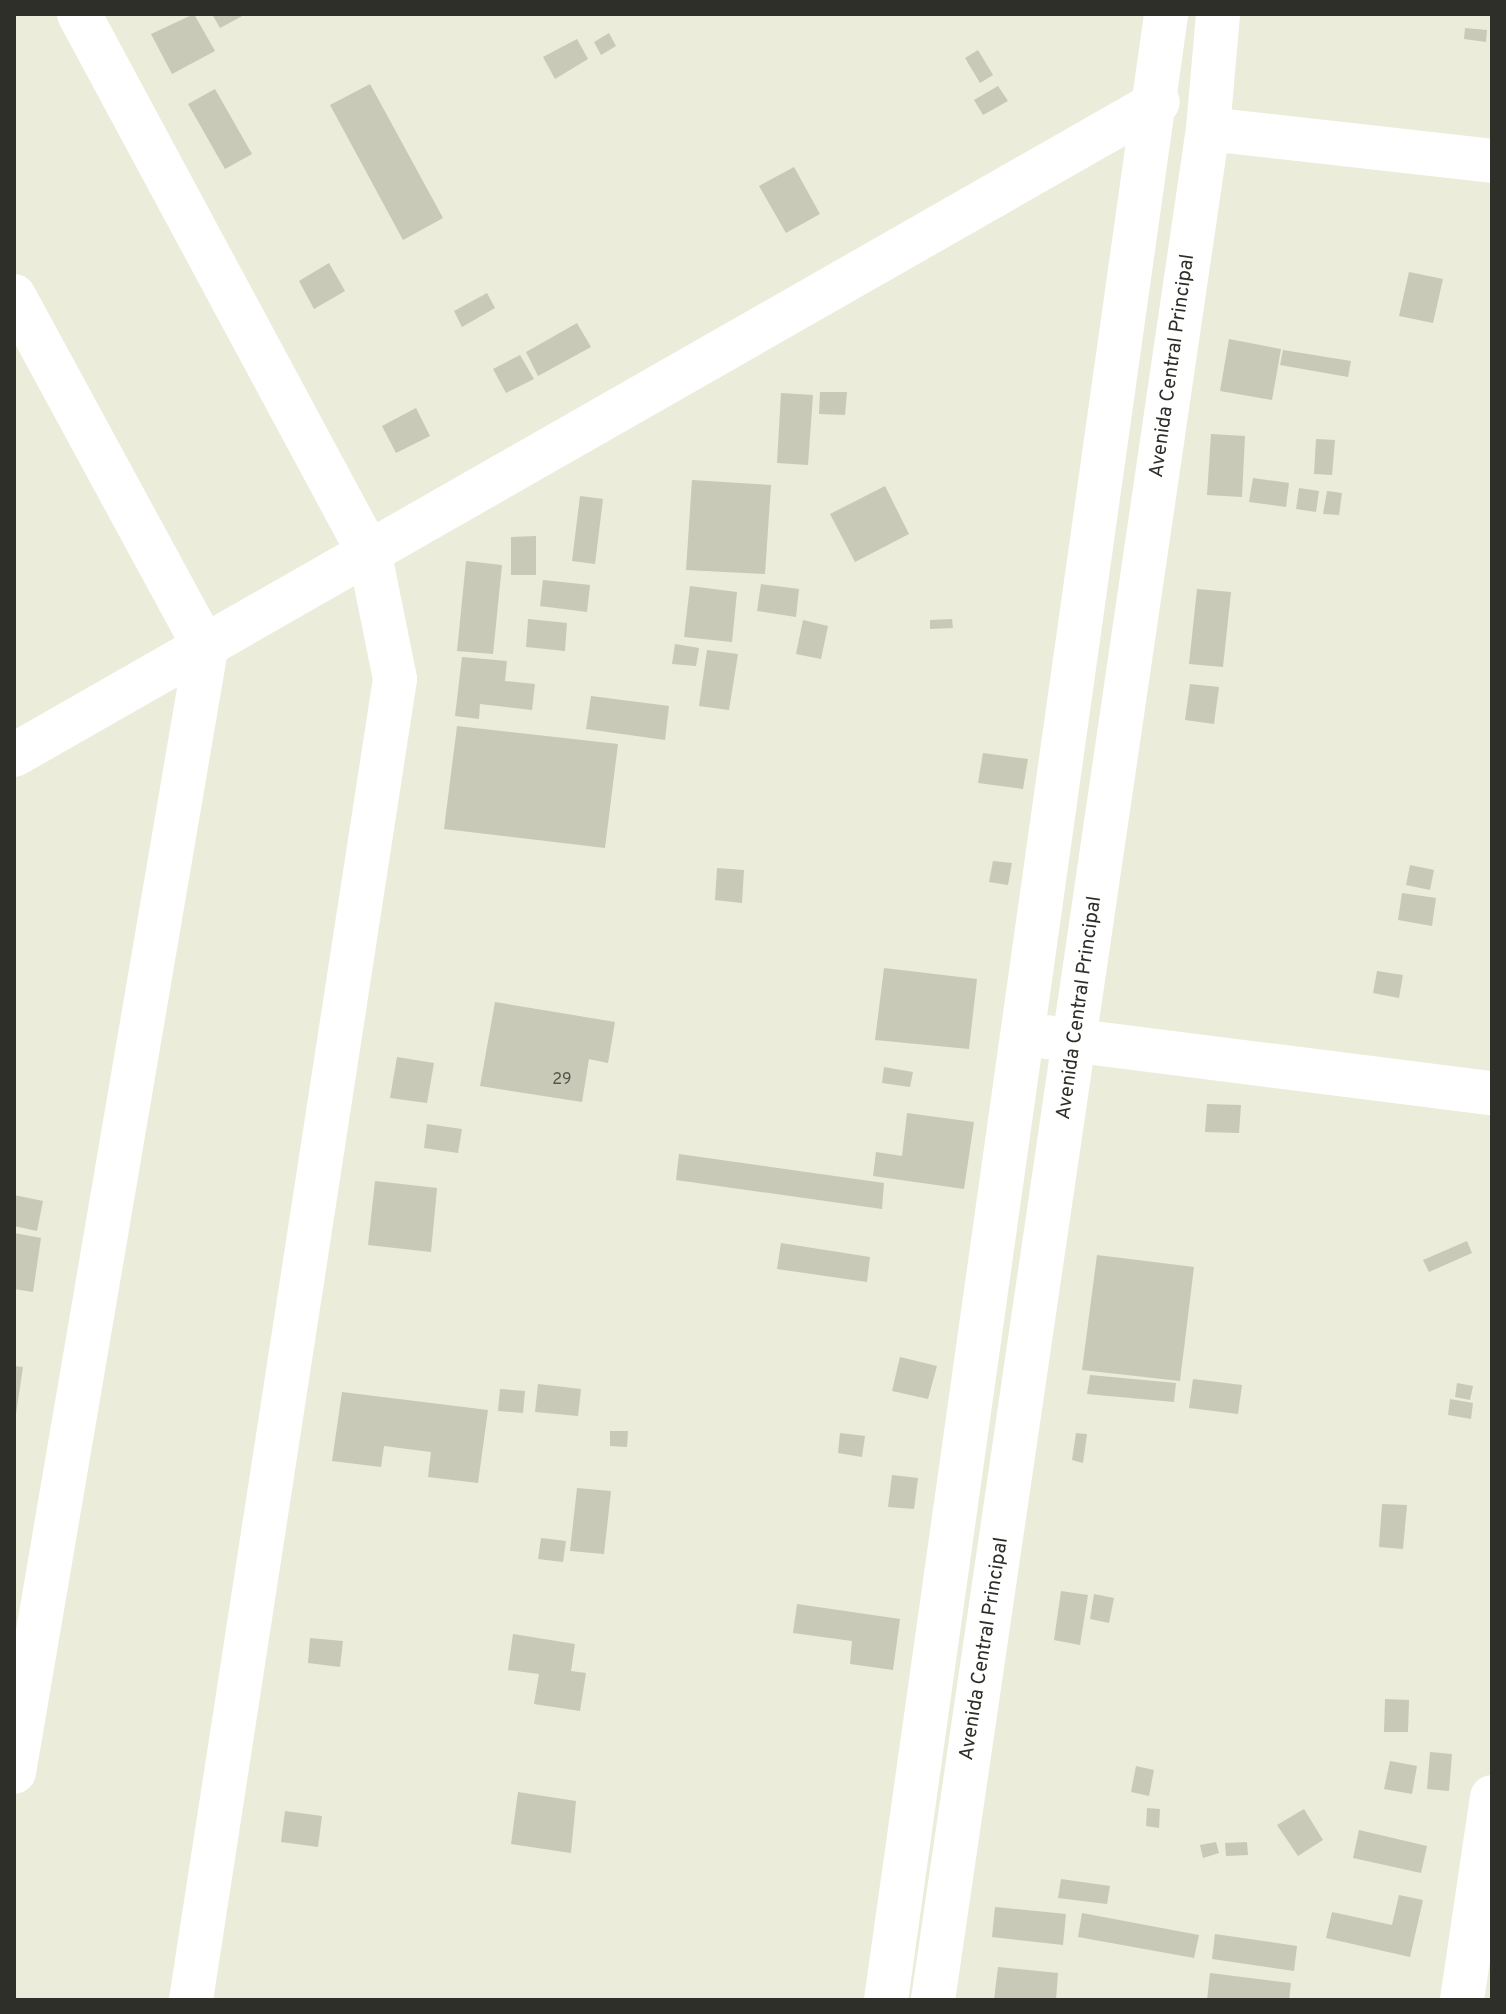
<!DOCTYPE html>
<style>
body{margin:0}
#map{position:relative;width:1506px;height:2014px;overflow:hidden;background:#ebecd9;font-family:Overpass,sans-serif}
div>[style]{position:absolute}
.building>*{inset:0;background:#c8c9b7}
.minor>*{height:44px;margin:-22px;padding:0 22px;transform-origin:22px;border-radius:22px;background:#fff}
span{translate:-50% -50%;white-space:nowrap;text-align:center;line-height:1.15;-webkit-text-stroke:7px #fff;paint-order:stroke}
.number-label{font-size:16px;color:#54564c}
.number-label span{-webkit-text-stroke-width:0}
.street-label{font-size:20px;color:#2e2f28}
.frame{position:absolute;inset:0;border:16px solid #2e2f28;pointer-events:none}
</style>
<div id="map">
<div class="building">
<div style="clip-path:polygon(194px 14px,215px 51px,172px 74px,151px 34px)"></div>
<div style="clip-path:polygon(212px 14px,246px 14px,220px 28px)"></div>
<div style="clip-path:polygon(1465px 28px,1487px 30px,1486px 42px,1464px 39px)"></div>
<div style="clip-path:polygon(609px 33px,616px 46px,601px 55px,594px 42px)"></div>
<div style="clip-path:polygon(577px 39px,588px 59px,555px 79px,543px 57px)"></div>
<div style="clip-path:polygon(978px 50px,993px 75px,980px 83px,965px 58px)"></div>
<div style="clip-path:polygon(370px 84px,443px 218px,403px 240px,330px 105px)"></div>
<div style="clip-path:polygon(998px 86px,1008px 101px,983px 115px,974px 100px)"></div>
<div style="clip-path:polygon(215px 89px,252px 154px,225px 169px,188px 104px)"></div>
<div style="clip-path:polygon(794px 167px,820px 214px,786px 233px,759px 186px)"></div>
<div style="clip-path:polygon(329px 263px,345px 291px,314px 309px,299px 281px)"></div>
<div style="clip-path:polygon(1409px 272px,1443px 279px,1433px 323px,1399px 316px)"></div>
<div style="clip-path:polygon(487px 293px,495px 308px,462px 327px,454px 311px)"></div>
<div style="clip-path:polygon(577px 323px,591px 347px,538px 376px,526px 352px)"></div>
<div style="clip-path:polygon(1229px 339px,1281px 349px,1272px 400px,1220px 391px)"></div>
<div style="clip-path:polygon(1283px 350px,1351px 361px,1348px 377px,1280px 365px)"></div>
<div style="clip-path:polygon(520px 355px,534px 379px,506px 393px,493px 369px)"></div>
<div style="clip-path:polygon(820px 392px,847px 392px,845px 415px,819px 414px)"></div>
<div style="clip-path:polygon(781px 393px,813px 395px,808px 465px,777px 463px)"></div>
<div style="clip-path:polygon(416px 408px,430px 436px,396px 453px,382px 426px)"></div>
<div style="clip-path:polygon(1211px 434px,1245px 436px,1242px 497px,1207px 495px)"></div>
<div style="clip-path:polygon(1316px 439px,1335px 440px,1332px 475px,1314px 474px)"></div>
<div style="clip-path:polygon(1253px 478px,1289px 483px,1286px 507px,1249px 502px)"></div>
<div style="clip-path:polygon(692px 480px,771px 485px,765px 574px,686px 570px)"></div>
<div style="clip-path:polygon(885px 486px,909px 534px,855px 562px,830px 514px)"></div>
<div style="clip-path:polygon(1299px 488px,1319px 491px,1316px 512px,1296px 509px)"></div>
<div style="clip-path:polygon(1327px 491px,1342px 493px,1339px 515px,1323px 514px)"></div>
<div style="clip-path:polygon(580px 496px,603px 499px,595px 564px,572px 561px)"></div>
<div style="clip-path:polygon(536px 536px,536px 575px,511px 575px,511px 537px)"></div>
<div style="clip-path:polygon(466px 561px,502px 565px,493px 654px,457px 651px)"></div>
<div style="clip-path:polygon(543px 580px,590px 585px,587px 612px,540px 606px)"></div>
<div style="clip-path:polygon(761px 584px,799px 589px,796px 617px,757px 611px)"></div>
<div style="clip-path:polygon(690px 586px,737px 592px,732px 642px,684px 637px)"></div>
<div style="clip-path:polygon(1197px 589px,1231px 592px,1223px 667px,1189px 664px)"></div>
<div style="clip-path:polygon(528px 619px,567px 623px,565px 651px,526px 647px)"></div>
<div style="clip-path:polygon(952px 619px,953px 628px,930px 629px,930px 620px)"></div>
<div style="clip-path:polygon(803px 620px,828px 626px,821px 659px,796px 654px)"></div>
<div style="clip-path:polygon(675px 644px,699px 648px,696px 666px,672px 664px)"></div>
<div style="clip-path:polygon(707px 650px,738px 654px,729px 710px,699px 706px)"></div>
<div style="clip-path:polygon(462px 657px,507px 661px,505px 681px,535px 684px,532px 710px,480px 704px,479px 719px,455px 716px)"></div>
<div style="clip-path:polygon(1190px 684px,1219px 687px,1214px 724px,1185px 720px)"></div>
<div style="clip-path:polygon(591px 696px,669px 706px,665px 740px,586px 729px)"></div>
<div style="clip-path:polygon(457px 726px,618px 744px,605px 848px,444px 829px)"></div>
<div style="clip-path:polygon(983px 753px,1028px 759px,1023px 789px,978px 783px)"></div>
<div style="clip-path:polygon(993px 861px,1012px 863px,1008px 885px,989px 882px)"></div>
<div style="clip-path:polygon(1410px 865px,1434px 870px,1430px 890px,1406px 885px)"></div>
<div style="clip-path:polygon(717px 868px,744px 870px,742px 903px,715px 900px)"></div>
<div style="clip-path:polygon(1402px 893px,1436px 898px,1432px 926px,1398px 920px)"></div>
<div style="clip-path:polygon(884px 968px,977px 979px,969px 1049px,875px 1040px)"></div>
<div style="clip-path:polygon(1377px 971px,1403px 975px,1399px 998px,1373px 993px)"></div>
<div style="clip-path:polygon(495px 1002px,615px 1022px,608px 1063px,589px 1059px,582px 1102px,480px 1086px)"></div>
<div style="clip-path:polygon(397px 1057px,434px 1063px,427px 1103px,390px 1098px)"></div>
<div style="clip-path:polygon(884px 1067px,913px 1072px,910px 1087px,882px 1083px)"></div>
<div style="clip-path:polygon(1207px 1104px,1241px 1105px,1239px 1133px,1205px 1132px)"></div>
<div style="clip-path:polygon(907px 1113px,974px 1122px,964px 1189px,873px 1176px,876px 1152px,902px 1156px)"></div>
<div style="clip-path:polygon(427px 1124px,462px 1129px,458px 1153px,424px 1148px)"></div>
<div style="clip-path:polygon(679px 1154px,884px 1183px,882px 1209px,676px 1180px)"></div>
<div style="clip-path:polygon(375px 1181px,437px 1188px,431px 1252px,368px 1245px)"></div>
<div style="clip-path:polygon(14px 1195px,43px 1201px,37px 1231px,14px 1226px)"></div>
<div style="clip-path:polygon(14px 1233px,41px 1238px,33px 1292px,14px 1289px)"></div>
<div style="clip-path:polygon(1467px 1241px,1472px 1253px,1429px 1272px,1423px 1260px)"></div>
<div style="clip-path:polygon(781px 1243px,870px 1257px,867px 1282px,777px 1269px)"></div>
<div style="clip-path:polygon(1097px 1255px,1194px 1267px,1180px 1381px,1082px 1370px)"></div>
<div style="clip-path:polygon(900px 1357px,937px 1366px,928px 1399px,892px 1391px)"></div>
<div style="clip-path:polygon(14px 1366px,23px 1367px,16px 1414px,14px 1414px)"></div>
<div style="clip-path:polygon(1090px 1375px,1176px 1383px,1174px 1402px,1087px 1394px)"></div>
<div style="clip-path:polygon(1193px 1379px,1242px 1385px,1238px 1414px,1189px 1408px)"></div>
<div style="clip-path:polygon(1457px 1383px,1473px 1386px,1470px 1400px,1455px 1397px)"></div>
<div style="clip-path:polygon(538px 1384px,581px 1389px,578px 1416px,535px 1412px)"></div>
<div style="clip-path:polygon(500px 1389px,525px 1391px,523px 1413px,498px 1411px)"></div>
<div style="clip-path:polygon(342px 1392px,488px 1410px,478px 1483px,428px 1477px,431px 1452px,384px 1446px,381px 1467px,332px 1461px)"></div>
<div style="clip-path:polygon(1450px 1399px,1473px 1403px,1471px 1419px,1448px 1415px)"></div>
<div style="clip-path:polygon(610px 1431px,628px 1431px,627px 1447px,610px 1446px)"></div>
<div style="clip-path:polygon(840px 1433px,865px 1436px,862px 1457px,838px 1453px)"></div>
<div style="clip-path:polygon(1076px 1433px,1087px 1434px,1083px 1463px,1072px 1460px)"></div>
<div style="clip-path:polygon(892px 1475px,918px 1478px,914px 1509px,888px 1507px)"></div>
<div style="clip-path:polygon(577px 1488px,611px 1491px,604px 1554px,570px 1551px)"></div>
<div style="clip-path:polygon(1382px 1504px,1407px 1505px,1403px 1549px,1379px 1547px)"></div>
<div style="clip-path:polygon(541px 1538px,566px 1541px,563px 1562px,538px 1559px)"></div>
<div style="clip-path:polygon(1061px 1591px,1088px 1595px,1080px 1645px,1054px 1640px)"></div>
<div style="clip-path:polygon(1094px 1594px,1114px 1598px,1109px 1623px,1090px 1619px)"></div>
<div style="clip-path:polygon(797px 1604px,900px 1619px,893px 1670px,850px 1664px,852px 1641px,793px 1633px)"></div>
<div style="clip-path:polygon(513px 1634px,575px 1644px,571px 1671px,586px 1673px,580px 1711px,534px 1704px,539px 1674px,508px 1670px)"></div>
<div style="clip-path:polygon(310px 1638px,343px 1641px,340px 1667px,308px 1663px)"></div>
<div style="clip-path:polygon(1385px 1699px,1409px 1700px,1408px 1732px,1384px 1732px)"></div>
<div style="clip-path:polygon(1430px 1752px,1452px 1754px,1449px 1791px,1427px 1789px)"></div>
<div style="clip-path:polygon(1390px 1761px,1417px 1766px,1412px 1794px,1384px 1789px)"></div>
<div style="clip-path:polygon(1136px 1766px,1154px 1770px,1149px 1796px,1131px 1792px)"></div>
<div style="clip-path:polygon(518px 1792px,576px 1801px,571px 1853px,511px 1844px)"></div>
<div style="clip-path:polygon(1147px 1808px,1160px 1809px,1159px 1828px,1146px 1826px)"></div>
<div style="clip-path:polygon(1304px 1809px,1323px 1840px,1298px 1856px,1277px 1825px)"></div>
<div style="clip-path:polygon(285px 1811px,322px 1816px,318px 1847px,281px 1842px)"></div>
<div style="clip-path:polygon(1359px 1830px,1427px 1846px,1421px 1873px,1353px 1858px)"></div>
<div style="clip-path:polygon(1216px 1842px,1219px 1853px,1203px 1858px,1200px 1845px)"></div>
<div style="clip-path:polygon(1247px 1842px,1248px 1855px,1226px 1856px,1225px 1843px)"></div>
<div style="clip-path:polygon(1061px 1879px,1110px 1886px,1107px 1904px,1058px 1898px)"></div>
<div style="clip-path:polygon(1399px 1895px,1423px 1900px,1410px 1957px,1326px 1938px,1332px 1912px,1392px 1925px)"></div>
<div style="clip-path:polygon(995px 1907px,1066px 1914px,1063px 1945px,992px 1937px)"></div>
<div style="clip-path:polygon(1082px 1913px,1199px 1935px,1194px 1958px,1078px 1937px)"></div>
<div style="clip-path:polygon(1215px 1934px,1297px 1946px,1294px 1971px,1212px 1959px)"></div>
<div style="clip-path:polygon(998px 1967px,1058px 1973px,1056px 2000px,994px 2000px)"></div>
<div style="clip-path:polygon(1210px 1973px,1291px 1983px,1289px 2000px,1207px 2000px)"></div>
</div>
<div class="minor">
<div style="left:79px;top:14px;width:614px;rotate:61.72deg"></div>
<div style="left:370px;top:555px;width:126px;rotate:78.6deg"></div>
<div style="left:395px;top:679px;width:1337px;rotate:98.78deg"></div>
<div style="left:1208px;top:129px;width:286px;rotate:6.4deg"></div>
<div style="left:14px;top:296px;width:402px;rotate:61.5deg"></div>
<div style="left:206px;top:649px;width:1139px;rotate:99.7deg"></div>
<div style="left:14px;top:755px;width:1317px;rotate:-29.72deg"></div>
<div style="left:1046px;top:1037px;width:450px;rotate:7.2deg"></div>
<div style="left:886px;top:2000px;width:2006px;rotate:-81.97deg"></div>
<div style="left:933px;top:2000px;width:1891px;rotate:-81.64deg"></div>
<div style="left:1208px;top:129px;width:115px;rotate:-85deg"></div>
<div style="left:1462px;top:2000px;width:205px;rotate:-81.6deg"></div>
</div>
<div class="number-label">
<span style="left:562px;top:1080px">29</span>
</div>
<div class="street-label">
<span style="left:1173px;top:366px;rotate:-82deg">Avenida Central Principal</span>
<span style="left:1080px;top:1008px;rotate:-82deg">Avenida Central Principal</span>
<span style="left:985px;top:1649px;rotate:-81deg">Avenida Central Principal</span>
</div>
<div class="frame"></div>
</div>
